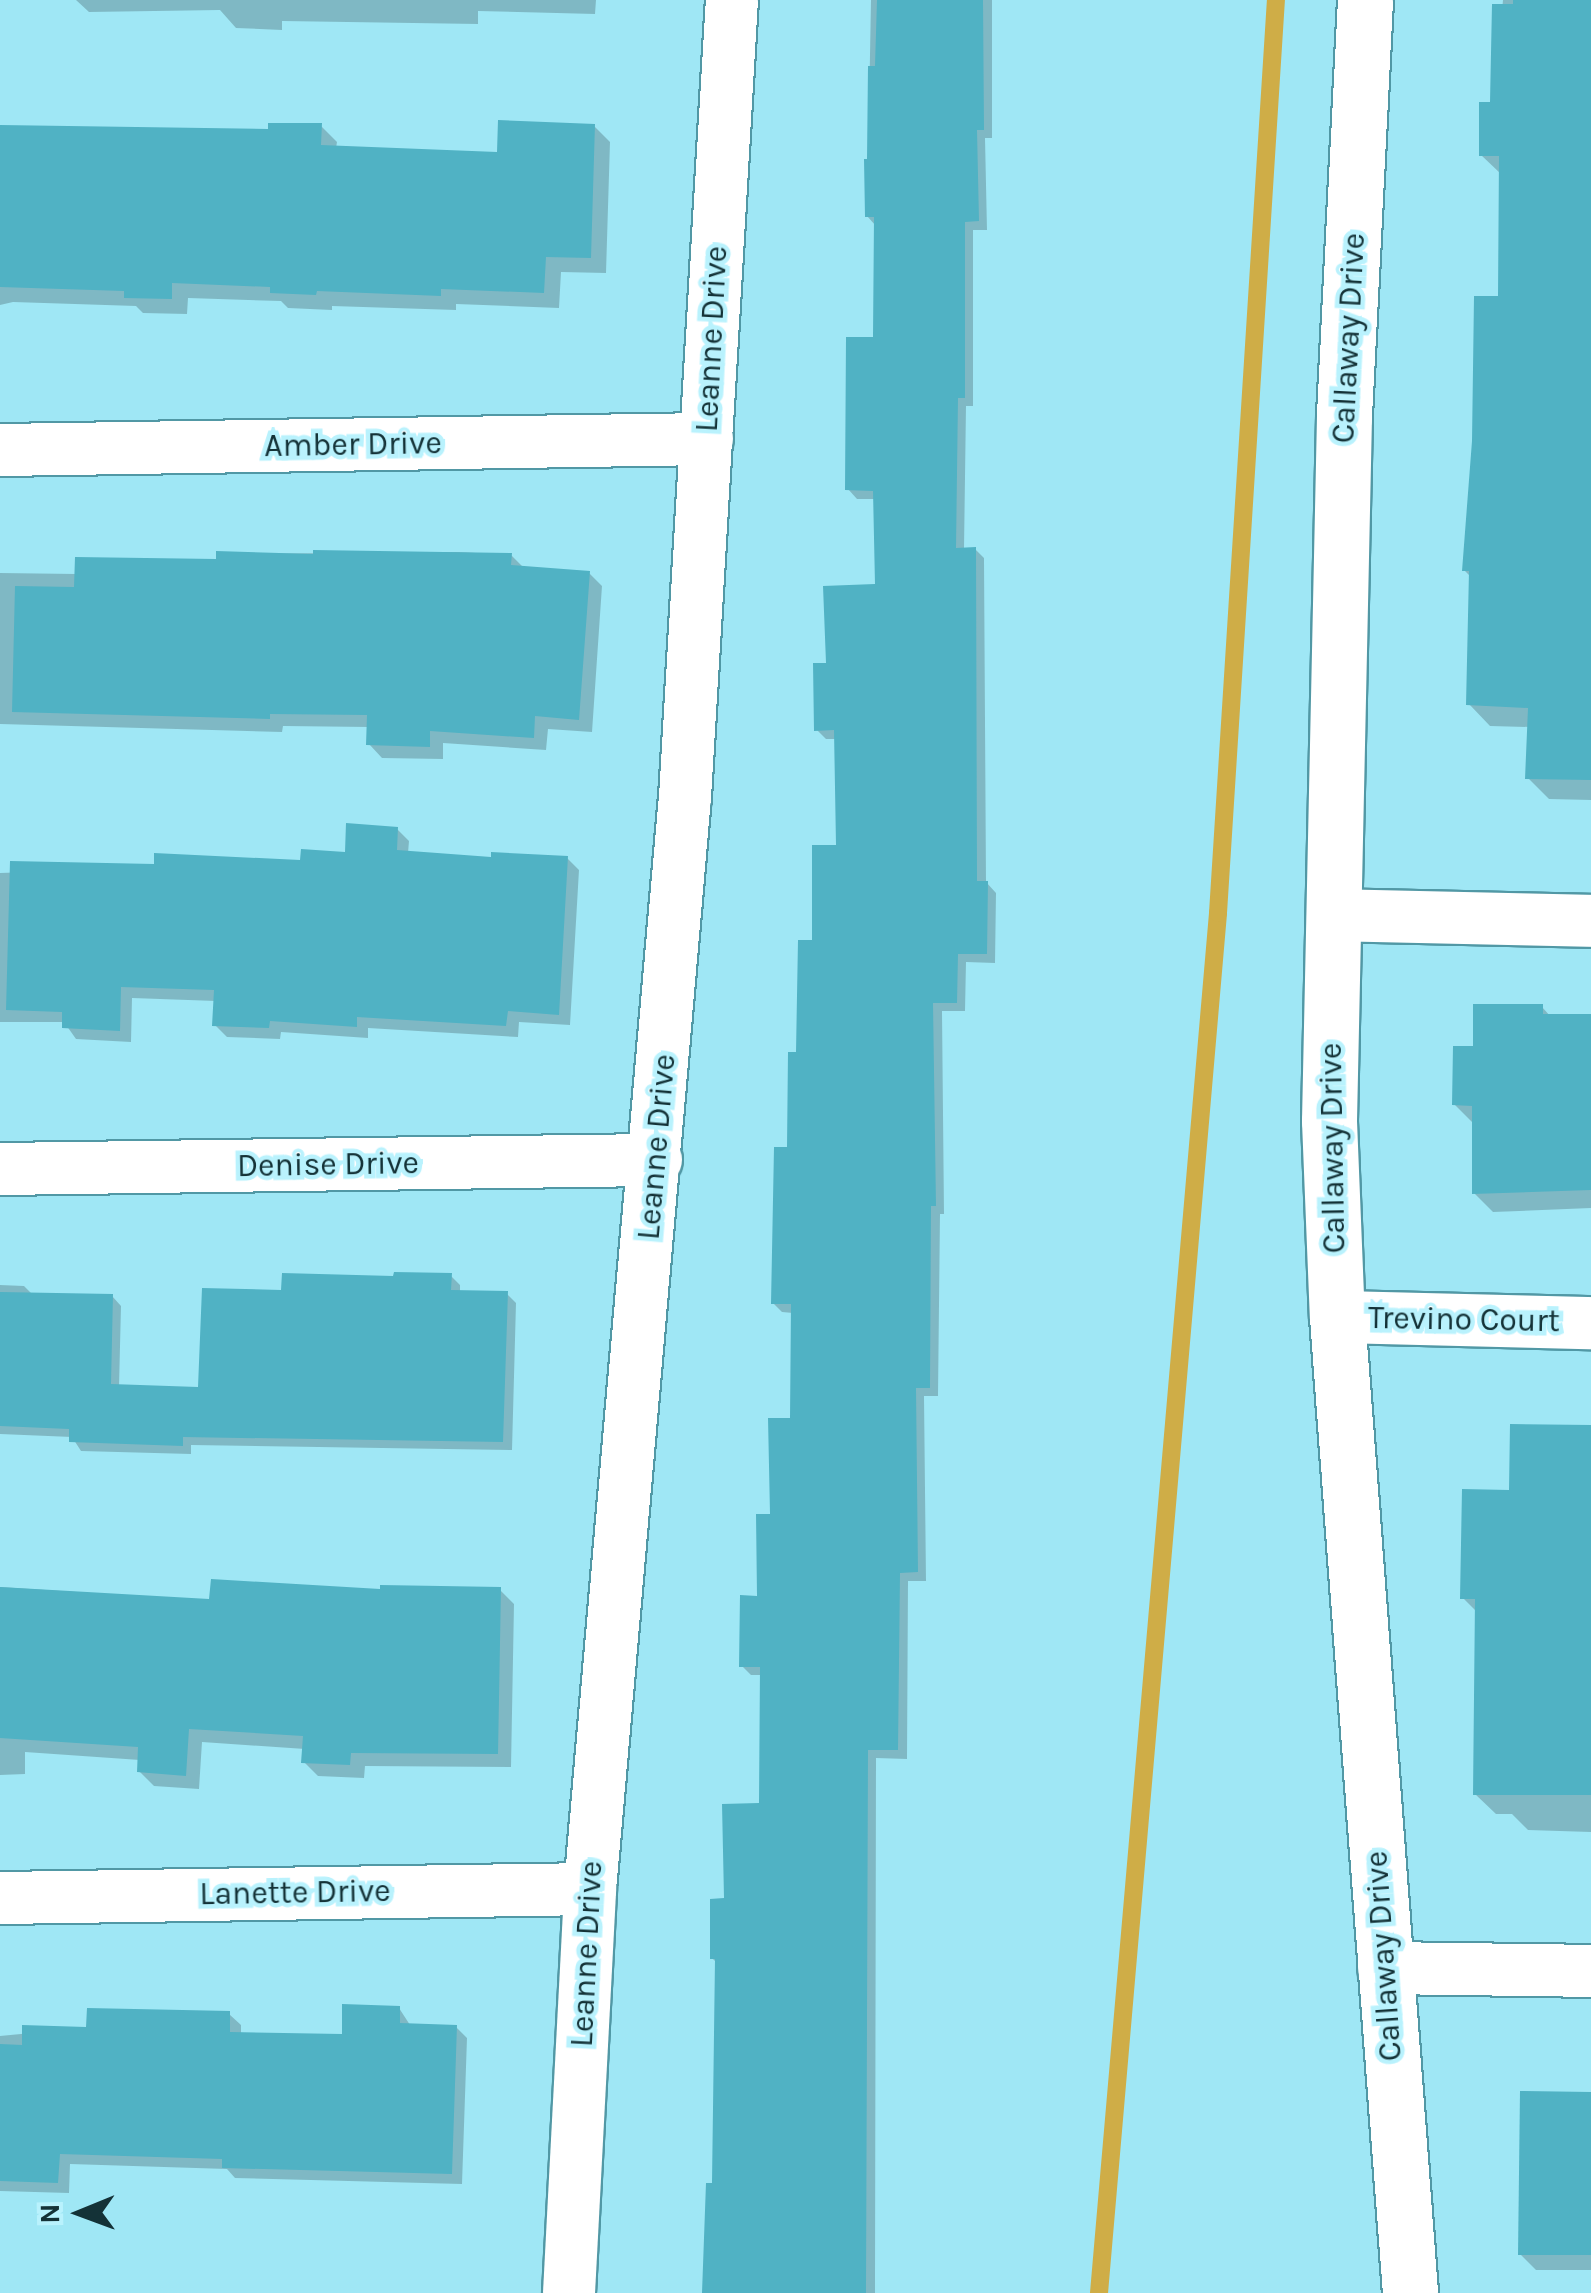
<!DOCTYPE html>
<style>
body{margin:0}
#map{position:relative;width:1591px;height:2293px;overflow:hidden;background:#9fe7f5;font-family:Karla,sans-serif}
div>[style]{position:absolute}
.shadow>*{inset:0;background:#0003}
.stream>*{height:18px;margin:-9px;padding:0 9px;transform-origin:9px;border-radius:9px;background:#cfad47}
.building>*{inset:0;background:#50b2c4}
.roads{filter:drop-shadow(2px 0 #5198a5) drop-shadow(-2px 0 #5198a5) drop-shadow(0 2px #5198a5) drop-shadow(0 -2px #5198a5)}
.minor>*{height:52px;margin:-26px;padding:0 26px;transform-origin:26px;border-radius:26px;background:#fff}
.tertiary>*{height:55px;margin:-27.5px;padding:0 27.5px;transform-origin:27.5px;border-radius:27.5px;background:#fff}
span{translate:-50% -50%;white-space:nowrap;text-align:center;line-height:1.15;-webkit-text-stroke:9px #b9f2fd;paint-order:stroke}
.street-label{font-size:32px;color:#143237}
.north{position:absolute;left:30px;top:2163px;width:100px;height:100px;-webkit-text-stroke:8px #b9f2fd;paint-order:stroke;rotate:269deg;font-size:28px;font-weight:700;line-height:40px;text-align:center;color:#143237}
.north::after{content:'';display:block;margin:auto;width:35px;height:45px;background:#143237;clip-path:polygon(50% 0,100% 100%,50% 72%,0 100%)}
</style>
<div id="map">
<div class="shadow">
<div style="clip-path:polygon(76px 0,596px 0,595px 14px,478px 11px,478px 24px,282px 21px,282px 30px,236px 28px,220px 10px,89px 12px)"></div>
<div style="clip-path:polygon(871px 0,992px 0,992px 138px,985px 138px,987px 230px,973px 230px,973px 406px,966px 406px,964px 550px,975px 549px,984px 558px,986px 882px,996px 893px,995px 963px,966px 962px,965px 1011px,942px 1011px,944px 1214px,940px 1214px,938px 1396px,924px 1396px,926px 1581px,908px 1581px,907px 1759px,876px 1758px,875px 2293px,704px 2293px,714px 2185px,717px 1963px,712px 1958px,727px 1901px,761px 1805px,762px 1675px,751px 1675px,742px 1666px,760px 1598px,793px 1420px,793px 1313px,782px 1312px,773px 1303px,798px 1054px,815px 942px,838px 847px,836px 739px,826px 739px,817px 730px,829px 666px,878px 586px,876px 499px,857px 499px,848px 489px,875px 340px,876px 226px,867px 216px)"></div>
<div style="clip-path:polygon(1503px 0,1591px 0,1591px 800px,1549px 799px,1528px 778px,1530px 727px,1490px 726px,1469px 704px,1471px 577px,1464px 570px,1500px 299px,1501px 174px,1481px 155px,1493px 105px)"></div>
<div style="clip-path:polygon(0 126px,270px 131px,321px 126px,337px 142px,336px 148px,499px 154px,594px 126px,610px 142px,606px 273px,561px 272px,559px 308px,456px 304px,456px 310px,332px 306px,332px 310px,288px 308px,281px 301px,188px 298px,187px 314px,143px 313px,136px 306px,13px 302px,0 305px)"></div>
<div style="clip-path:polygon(458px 552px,511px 555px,524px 568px,589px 573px,602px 586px,592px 732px,548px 729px,546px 750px,443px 743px,443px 759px,382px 758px,369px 744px,369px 727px,283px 726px,282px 732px,0 724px,0 573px,77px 574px,219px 561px,219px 554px)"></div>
<div style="clip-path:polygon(397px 829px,409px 841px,408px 853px,493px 860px,567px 858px,579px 870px,570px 1025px,519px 1022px,518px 1037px,368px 1028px,368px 1038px,281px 1032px,280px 1039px,227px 1037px,215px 1025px,216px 1001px,132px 998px,131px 1042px,76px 1039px,64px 1022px,0 1022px,0 873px,302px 863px,347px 854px)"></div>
<div style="clip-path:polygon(1542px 1007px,1551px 1017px,1591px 1016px,1591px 1208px,1493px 1212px,1474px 1193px,1473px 1123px,1454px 1104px,1476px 1049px)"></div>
<div style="clip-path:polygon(451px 1276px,460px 1285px,460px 1293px,507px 1294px,516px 1303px,512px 1450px,191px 1445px,191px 1454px,81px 1451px,72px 1437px,0 1434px,0 1285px,24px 1286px,33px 1295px,112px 1296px,121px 1306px,119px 1387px,200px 1390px,283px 1292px)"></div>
<div style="clip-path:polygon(1591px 1428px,1591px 1832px,1528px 1830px,1512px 1814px,1496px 1814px,1475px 1794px,1477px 1612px,1463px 1598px,1512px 1492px)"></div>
<div style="clip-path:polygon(0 1587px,212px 1601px,500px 1590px,514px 1604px,511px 1767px,365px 1766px,364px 1778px,318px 1776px,304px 1762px,305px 1749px,202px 1742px,199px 1789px,154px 1786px,139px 1771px,140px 1760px,25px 1752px,25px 1774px,0 1775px)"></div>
<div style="clip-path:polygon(399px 2008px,410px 2025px,456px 2027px,467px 2038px,462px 2184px,235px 2178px,227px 2169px,70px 2164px,69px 2193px,0 2191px,0 2036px,229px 2014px,241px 2025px,241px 2035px,344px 2036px)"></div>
<div style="clip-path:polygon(1591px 2095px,1591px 2270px,1536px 2270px,1520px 2254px)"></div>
</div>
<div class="stream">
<div style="left:1099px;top:2293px;width:1385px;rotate:-85.07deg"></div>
<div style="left:1218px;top:913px;width:915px;rotate:-86.37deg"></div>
</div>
<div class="building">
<div style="clip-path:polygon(877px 0,983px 0,984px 130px,977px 130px,979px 221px,965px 222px,965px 398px,958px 398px,956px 548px,976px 547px,977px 881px,988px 881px,987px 954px,958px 954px,957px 1003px,933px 1003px,936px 1206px,931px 1206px,930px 1388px,916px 1388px,918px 1572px,900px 1573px,898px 1750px,868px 1750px,866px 2293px,702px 2293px,706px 2183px,712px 2183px,715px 1959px,710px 1959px,710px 1899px,724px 1898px,722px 1804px,759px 1803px,760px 1667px,739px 1667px,740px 1595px,757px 1596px,756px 1514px,770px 1514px,768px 1418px,790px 1418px,791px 1304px,771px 1304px,774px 1147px,787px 1147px,788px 1052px,796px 1052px,798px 940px,812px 940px,812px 845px,836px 845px,834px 730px,814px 731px,813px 663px,826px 663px,823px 586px,875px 584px,873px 491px,845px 490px,846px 337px,873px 337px,874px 217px,865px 217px,864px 159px,867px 159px,868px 66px,875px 66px)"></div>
<div style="clip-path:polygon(1513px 0,1591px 0,1591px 780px,1525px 779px,1528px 708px,1466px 705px,1469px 571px,1462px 571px,1472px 441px,1474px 296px,1498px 296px,1499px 156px,1479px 156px,1479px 102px,1490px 102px,1492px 4px,1513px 4px)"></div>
<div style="clip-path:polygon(498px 120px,595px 124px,591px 258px,546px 257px,544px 293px,441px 289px,441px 296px,317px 291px,316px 295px,270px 293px,270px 287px,172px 283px,172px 299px,124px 298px,124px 291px,0 287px,0 125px,268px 129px,268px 123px,322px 123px,321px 145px,497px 152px)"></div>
<div style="clip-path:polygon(313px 550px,512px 553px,511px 565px,590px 571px,579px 720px,535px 716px,534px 738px,430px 731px,430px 747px,366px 745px,367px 715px,270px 714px,270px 719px,12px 712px,15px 586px,74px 587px,75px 557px,216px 559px,216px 551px,313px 554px)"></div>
<div style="clip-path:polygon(346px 823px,398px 827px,397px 850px,491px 857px,491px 852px,568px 856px,559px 1015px,508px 1011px,506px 1026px,357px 1017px,357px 1027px,270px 1021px,269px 1028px,212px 1026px,214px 990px,121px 987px,120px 1031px,62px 1028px,62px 1012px,6px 1010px,10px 861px,154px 864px,154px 853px,300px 860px,301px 849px,345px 852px)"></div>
<div style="clip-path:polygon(1473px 1004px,1543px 1004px,1543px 1014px,1591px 1014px,1591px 1190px,1472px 1194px,1472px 1106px,1452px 1105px,1453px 1046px,1473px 1046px)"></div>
<div style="clip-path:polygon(394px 1272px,452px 1273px,451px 1290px,508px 1291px,503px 1442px,183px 1437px,183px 1446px,69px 1442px,69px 1429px,0 1426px,0 1292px,113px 1294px,111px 1384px,198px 1387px,202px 1288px,281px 1290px,282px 1273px,393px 1276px)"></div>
<div style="clip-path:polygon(1510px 1424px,1591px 1425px,1591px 1795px,1473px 1795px,1475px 1599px,1460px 1599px,1462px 1489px,1509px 1490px)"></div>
<div style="clip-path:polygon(211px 1579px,380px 1589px,380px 1585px,501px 1587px,498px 1754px,351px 1753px,350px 1765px,301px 1763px,303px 1736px,189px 1729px,186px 1776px,137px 1772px,138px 1747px,0 1738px,0 1587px,209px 1599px)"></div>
<div style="clip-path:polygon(342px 2004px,400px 2006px,400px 2023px,457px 2025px,452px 2174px,222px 2168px,222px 2159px,60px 2154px,58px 2183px,0 2181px,0 2044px,22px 2045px,22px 2025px,86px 2027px,87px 2008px,230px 2011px,230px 2032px,342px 2034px)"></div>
<div style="clip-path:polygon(1520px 2091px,1591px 2092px,1591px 2255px,1518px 2255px)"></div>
</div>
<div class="roads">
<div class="minor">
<div style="left:0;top:450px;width:707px;rotate:-0.89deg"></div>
<div style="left:1333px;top:915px;width:258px;rotate:1.3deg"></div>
<div style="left:0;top:1169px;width:656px;rotate:-0.79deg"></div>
<div style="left:1337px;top:1317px;width:254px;rotate:1.4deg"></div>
<div style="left:0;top:1898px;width:590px;rotate:-0.87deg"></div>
<div style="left:1384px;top:1968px;width:207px;rotate:0.8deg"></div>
<div style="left:569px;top:2293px;width:405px;rotate:-87deg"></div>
<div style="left:590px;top:1889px;width:1096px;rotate:-85.03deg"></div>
<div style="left:685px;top:797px;width:798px;rotate:-86.63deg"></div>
</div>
<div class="tertiary">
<div style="left:1365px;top:0;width:417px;rotate:92.9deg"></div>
<div style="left:1344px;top:416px;width:705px;rotate:91.22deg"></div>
<div style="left:1329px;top:1121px;width:196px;rotate:87.7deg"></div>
<div style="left:1337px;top:1317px;width:979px;rotate:85.72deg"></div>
</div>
</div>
<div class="street-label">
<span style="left:1349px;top:338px;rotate:-87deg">Callaway Drive</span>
<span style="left:712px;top:339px;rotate:-87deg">Leanne Drive</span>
<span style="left:353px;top:445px;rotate:-1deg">Amber Drive</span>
<span style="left:657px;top:1147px;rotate:-85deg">Leanne Drive</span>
<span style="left:1333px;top:1148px;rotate:-91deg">Callaway Drive</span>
<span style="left:328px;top:1165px;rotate:-1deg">Denise Drive</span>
<span style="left:1464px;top:1320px;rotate:1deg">Trevino Court</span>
<span style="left:295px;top:1893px;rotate:-1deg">Lanette Drive</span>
<span style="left:587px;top:1954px;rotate:-87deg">Leanne Drive</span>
<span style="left:1384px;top:1956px;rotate:-94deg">Callaway Drive</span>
</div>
<div class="north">N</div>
</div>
